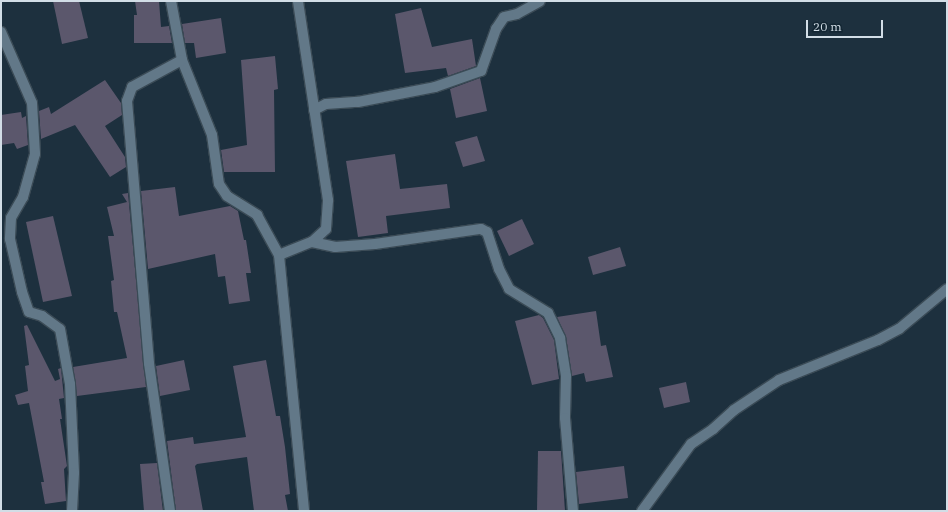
<!DOCTYPE html>
<style>
body{margin:0}
#map{position:relative;width:948px;height:512px;overflow:hidden;background:#1d303e;font-family:"IBM Plex Serif",serif}
div>[style]{position:absolute}
.building>*{inset:0;background:#5b576c}
.path>*{height:2.5px;margin-top:-1.25px;transform-origin:0;background:repeating-linear-gradient(90deg,#61717d 0 1px,transparent 0 4px)}
.roads{filter:drop-shadow(1px 0 #3b4b56) drop-shadow(-1px 0 #3b4b56) drop-shadow(0 1px #3b4b56) drop-shadow(0 -1px #3b4b56)}
.street>*{height:10px;margin:-5px;padding:0 5px;transform-origin:5px;border-radius:5px;background:#627888}
span{translate:-50% -50%;white-space:nowrap;text-align:center;line-height:1.15;-webkit-text-stroke:3px #132633;paint-order:stroke}
.frame{position:absolute;inset:0;border:2px solid #d2dde6;pointer-events:none}
.scale{position:absolute;left:806px;top:20px;width:77px;height:18px;box-sizing:border-box;border:2px solid #d2dde6;border-top:0;padding-left:5px;font-size:12px;line-height:14px;white-space:nowrap;color:#d2dde6;-webkit-text-stroke:3px #132633;paint-order:stroke}
</style>
<div id="map">
<div class="building">
<div style="clip-path:polygon(53px 1px,79px 1px,88px 38px,62px 44px)"></div>
<div style="clip-path:polygon(135px 1px,159px 1px,161px 27px,169px 26px,172px 43px,134px 43px,134px 15px,137px 15px)"></div>
<div style="clip-path:polygon(421px 8px,432px 47px,472px 39px,476px 66px,448px 76px,446px 68px,405px 73px,395px 14px)"></div>
<div style="clip-path:polygon(221px 18px,226px 53px,196px 58px,194px 43px,185px 43px,182px 24px)"></div>
<div style="clip-path:polygon(275px 56px,278px 89px,274px 90px,275px 172px,224px 172px,221px 150px,247px 145px,241px 60px)"></div>
<div style="clip-path:polygon(480px 78px,487px 111px,456px 118px,450px 89px)"></div>
<div style="clip-path:polygon(105px 80px,121px 103px,122px 115px,105px 126px,125px 157px,126px 167px,110px 177px,75px 125px,41px 139px,39px 111px,49px 107px,51px 114px)"></div>
<div style="clip-path:polygon(21px 112px,22px 118px,26px 116px,28px 145px,17px 149px,14px 143px,1px 145px,1px 115px)"></div>
<div style="clip-path:polygon(477px 136px,485px 161px,463px 167px,455px 142px)"></div>
<div style="clip-path:polygon(395px 154px,400px 189px,447px 184px,450px 208px,386px 216px,388px 233px,358px 237px,346px 161px)"></div>
<div style="clip-path:polygon(175px 187px,179px 216px,230px 206px,238px 211px,244px 240px,246px 240px,251px 273px,246px 273px,250px 301px,229px 304px,225px 276px,218px 277px,215px 254px,148px 269px,141px 191px)"></div>
<div style="clip-path:polygon(128px 193px,146px 387px,77px 396px,73px 367px,127px 358px,117px 312px,114px 312px,111px 281px,114px 280px,108px 236px,114px 236px,107px 207px,127px 202px,122px 194px)"></div>
<div style="clip-path:polygon(53px 216px,72px 296px,43px 302px,26px 222px)"></div>
<div style="clip-path:polygon(522px 219px,534px 244px,509px 256px,497px 231px)"></div>
<div style="clip-path:polygon(620px 247px,626px 266px,593px 275px,588px 257px)"></div>
<div style="clip-path:polygon(596px 311px,601px 346px,606px 345px,613px 377px,586px 382px,584px 373px,572px 376px,566px 337px,557px 317px)"></div>
<div style="clip-path:polygon(539px 315px,543px 318px,554px 340px,559px 379px,532px 385px,515px 321px)"></div>
<div style="clip-path:polygon(27px 325px,55px 381px,60px 379px,58px 369px,61px 368px,64px 398px,59px 399px,62px 419px,60px 419px,67px 466px,64px 469px,66px 501px,45px 504px,41px 482px,44px 482px,29px 403px,18px 405px,15px 395px,28px 391px,25px 366px,29px 365px,24px 326px)"></div>
<div style="clip-path:polygon(184px 360px,190px 390px,160px 396px,156px 366px)"></div>
<div style="clip-path:polygon(266px 360px,276px 416px,280px 416px,285px 447px,290px 494px,285px 495px,288px 511px,254px 511px,247px 457px,197px 464px,195px 466px,203px 511px,176px 511px,167px 441px,193px 437px,194px 444px,246px 437px,233px 366px)"></div>
<div style="clip-path:polygon(686px 382px,690px 402px,664px 408px,659px 388px)"></div>
<div style="clip-path:polygon(538px 451px,561px 451px,565px 511px,537px 511px)"></div>
<div style="clip-path:polygon(157px 463px,163px 511px,144px 511px,140px 464px)"></div>
<div style="clip-path:polygon(624px 466px,628px 498px,579px 504px,576px 472px)"></div>
</div>
<div class="path">
<div style="left:945px;top:511px;width:4px;rotate:-56deg"></div>
</div>
<div class="roads">
<div class="street">
<div style="left:171px;top:1px;width:60px;rotate:79.4deg"></div>
<div style="left:182px;top:60px;width:81px;rotate:68.2deg"></div>
<div style="left:212px;top:135px;width:49px;rotate:81.9deg"></div>
<div style="left:219px;top:184px;width:14px;rotate:56deg"></div>
<div style="left:227px;top:196px;width:36px;rotate:32deg"></div>
<div style="left:257px;top:215px;width:46px;rotate:61.2deg"></div>
<div style="left:279px;top:255px;width:257px;rotate:84.4deg"></div>
<div style="left:1px;top:32px;width:77px;rotate:66.4deg"></div>
<div style="left:32px;top:103px;width:51px;rotate:86.6deg"></div>
<div style="left:35px;top:154px;width:45px;rotate:105.6deg"></div>
<div style="left:23px;top:197px;width:24px;rotate:120deg"></div>
<div style="left:11px;top:218px;width:21px;rotate:93deg"></div>
<div style="left:10px;top:239px;width:54px;rotate:77.2deg"></div>
<div style="left:22px;top:292px;width:21px;rotate:71deg"></div>
<div style="left:29px;top:312px;width:14px;rotate:17deg"></div>
<div style="left:42px;top:316px;width:22px;rotate:36deg"></div>
<div style="left:60px;top:329px;width:56px;rotate:79.7deg"></div>
<div style="left:70px;top:384px;width:89px;rotate:87.4deg"></div>
<div style="left:74px;top:473px;width:38px;rotate:93deg"></div>
<div style="left:314px;top:110px;width:13px;rotate:-27deg"></div>
<div style="left:326px;top:104px;width:32px;rotate:-4deg"></div>
<div style="left:358px;top:102px;width:78px;rotate:-11deg"></div>
<div style="left:435px;top:87px;width:49px;rotate:-19.2deg"></div>
<div style="left:481px;top:71px;width:45px;rotate:-70.3deg"></div>
<div style="left:496px;top:29px;width:14px;rotate:-56deg"></div>
<div style="left:504px;top:17px;width:13px;rotate:-13deg"></div>
<div style="left:517px;top:14px;width:26px;rotate:-29deg"></div>
<div style="left:312px;top:242px;width:24px;rotate:12deg"></div>
<div style="left:335px;top:247px;width:40px;rotate:-4.3deg"></div>
<div style="left:375px;top:244px;width:107px;rotate:-8.1deg"></div>
<div style="left:481px;top:229px;width:7px;rotate:27deg"></div>
<div style="left:487px;top:232px;width:39px;rotate:72deg"></div>
<div style="left:499px;top:269px;width:22px;rotate:63deg"></div>
<div style="left:509px;top:289px;width:46px;rotate:31.6deg"></div>
<div style="left:548px;top:313px;width:28px;rotate:64deg"></div>
<div style="left:560px;top:338px;width:38px;rotate:81deg"></div>
<div style="left:566px;top:376px;width:42px;rotate:91.4deg"></div>
<div style="left:565px;top:418px;width:93px;rotate:85.1deg"></div>
<div style="left:279px;top:255px;width:35px;rotate:-22deg"></div>
<div style="left:312px;top:242px;width:19px;rotate:-43deg"></div>
<div style="left:326px;top:229px;width:29px;rotate:-86deg"></div>
<div style="left:328px;top:200px;width:201px;rotate:-98.6deg"></div>
<div style="left:170px;top:511px;width:149px;rotate:-98.1deg"></div>
<div style="left:149px;top:363px;width:263px;rotate:-94.8deg"></div>
<div style="left:127px;top:101px;width:15px;rotate:-70deg"></div>
<div style="left:132px;top:87px;width:57px;rotate:-28.4deg"></div>
<div style="left:642px;top:511px;width:83px;rotate:-53.8deg"></div>
<div style="left:691px;top:444px;width:27px;rotate:-34deg"></div>
<div style="left:713px;top:429px;width:28px;rotate:-42deg"></div>
<div style="left:734px;top:410px;width:54px;rotate:-33.7deg"></div>
<div style="left:779px;top:380px;width:107px;rotate:-22deg"></div>
<div style="left:878px;top:340px;width:24px;rotate:-28deg"></div>
<div style="left:899px;top:329px;width:62px;rotate:-39.8deg"></div>
</div>
</div>
<div class="frame"></div>
<div class="scale">20 m</div>
</div>
